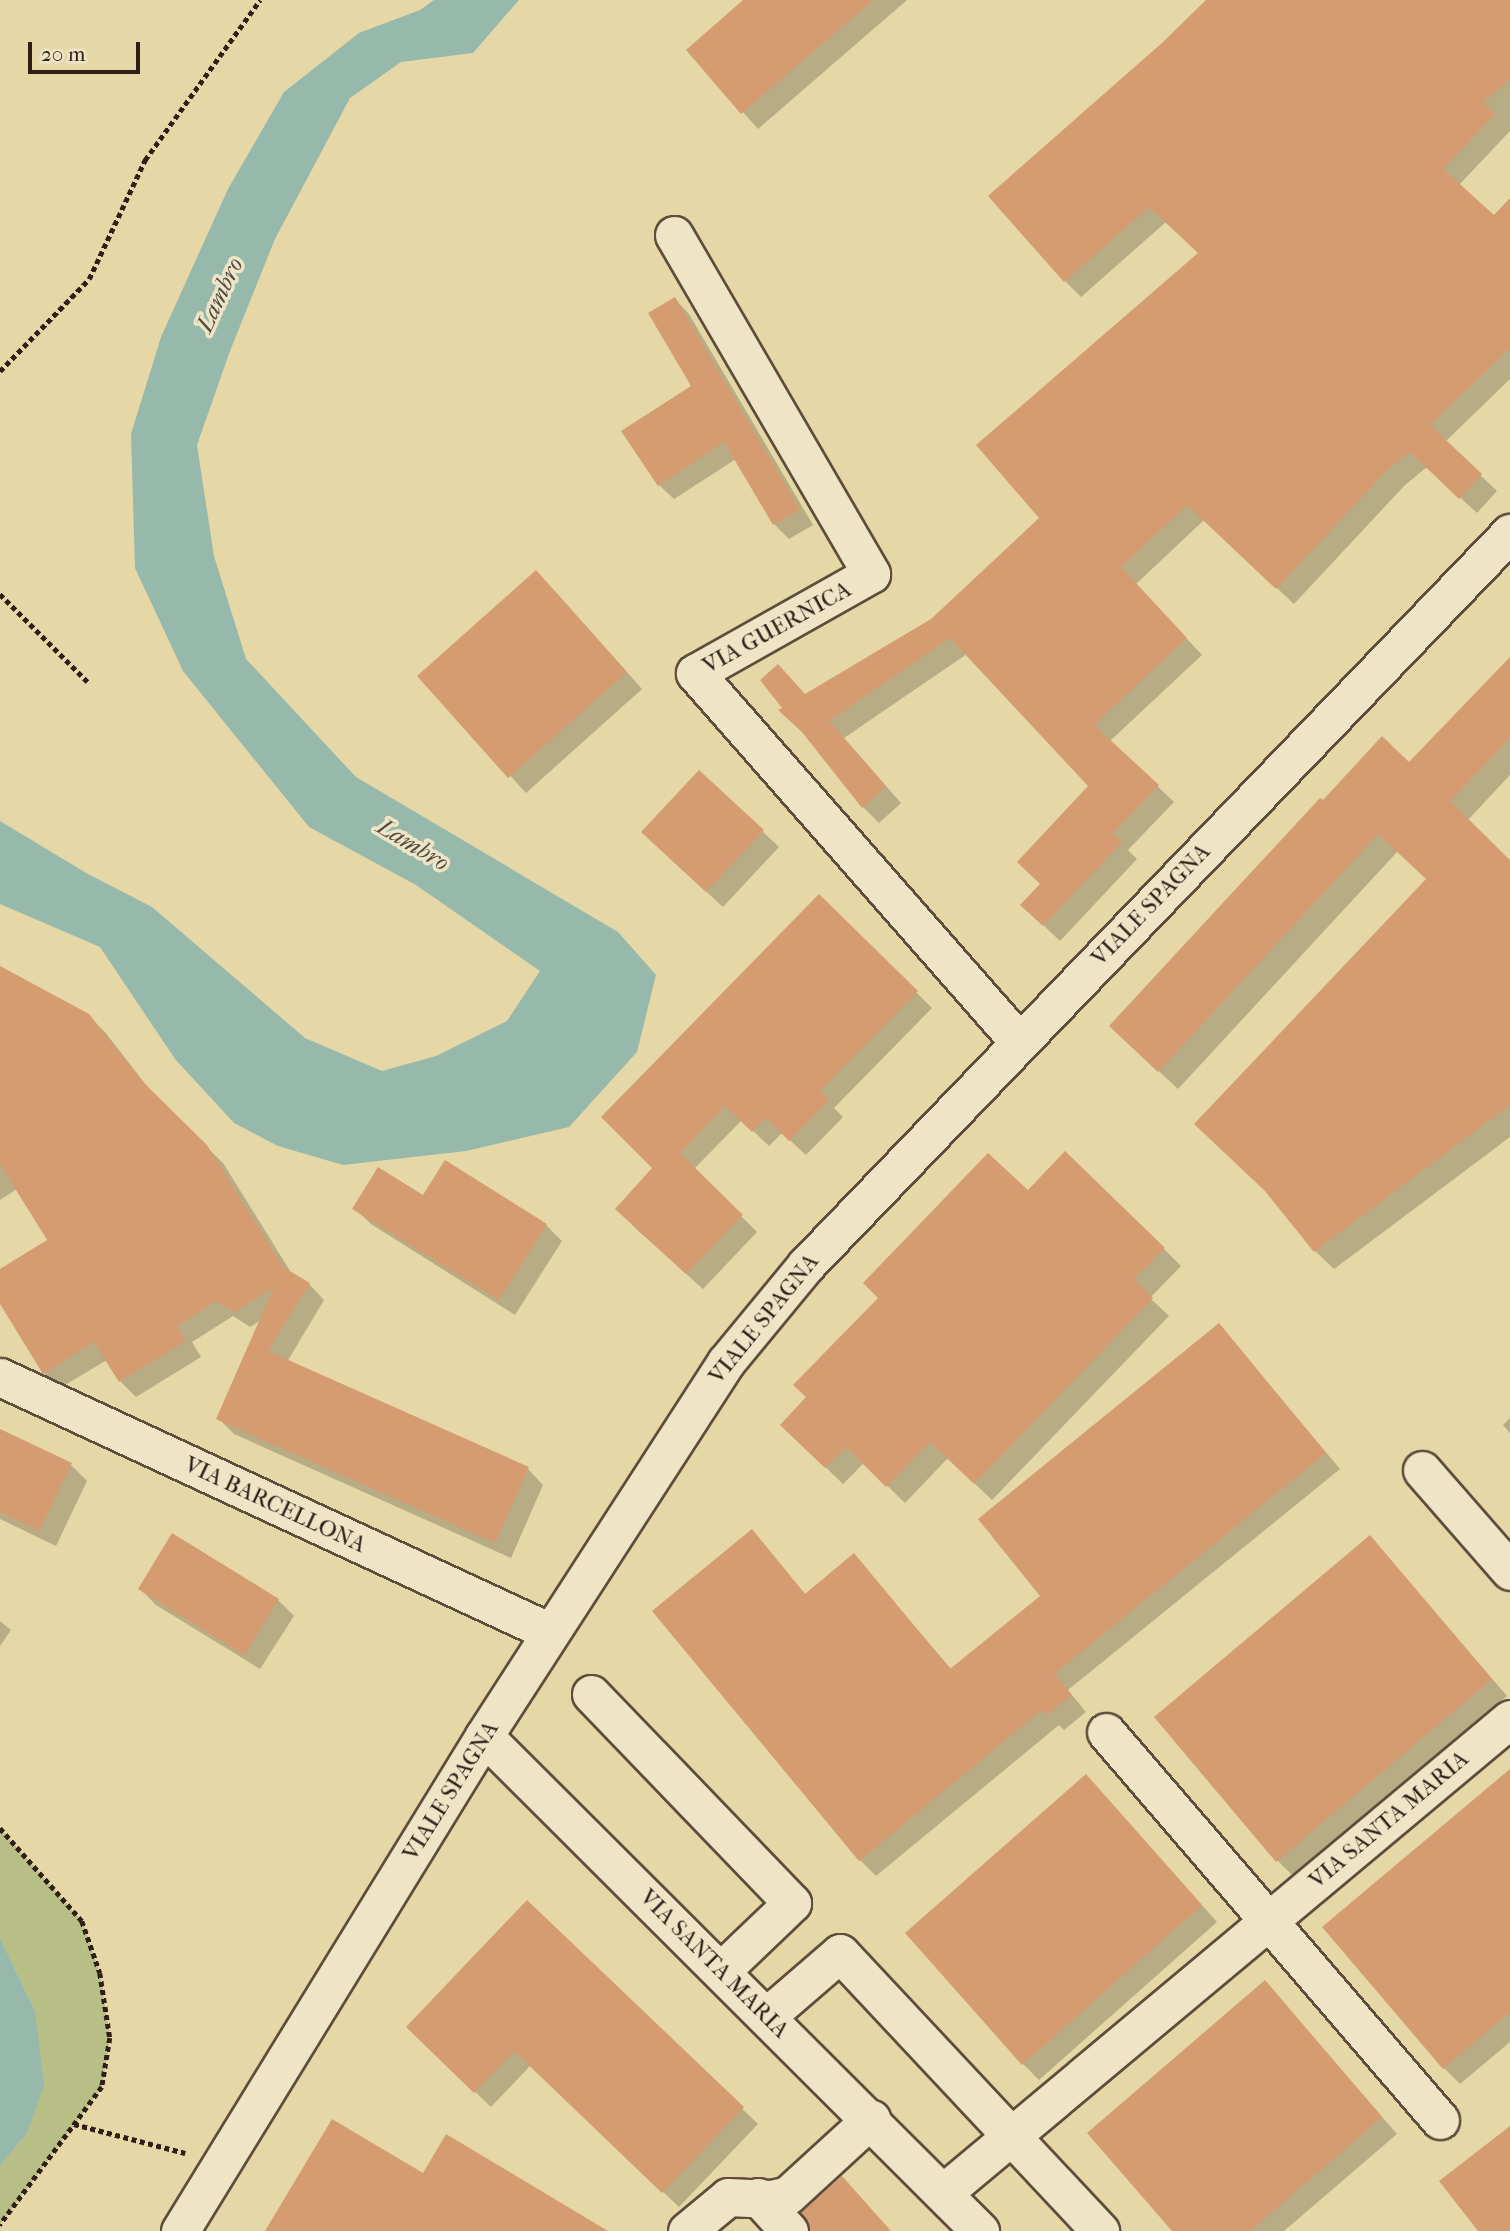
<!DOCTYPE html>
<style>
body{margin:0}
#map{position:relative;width:1510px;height:2231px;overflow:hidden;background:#e6d7a7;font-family:"IM FELL French Canon",serif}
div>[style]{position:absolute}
.green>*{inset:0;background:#b7be86}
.water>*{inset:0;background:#96b9ab}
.shadow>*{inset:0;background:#0003}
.building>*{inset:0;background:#d59b71}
.path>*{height:4.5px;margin-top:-2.25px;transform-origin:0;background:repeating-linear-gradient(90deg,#301f18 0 5px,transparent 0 8.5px)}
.roads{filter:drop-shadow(2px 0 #5e4d3c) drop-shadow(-2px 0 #5e4d3c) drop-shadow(0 2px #5e4d3c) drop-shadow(0 -2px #5e4d3c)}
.minor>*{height:37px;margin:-18.5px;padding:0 18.5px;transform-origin:18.5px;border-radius:18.5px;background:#efe5c6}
span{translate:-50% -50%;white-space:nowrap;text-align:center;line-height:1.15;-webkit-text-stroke:7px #efe5c6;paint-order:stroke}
.street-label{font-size:23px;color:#301f18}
.water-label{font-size:24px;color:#4f4d44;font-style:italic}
.scale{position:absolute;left:28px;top:42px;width:112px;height:32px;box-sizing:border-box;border:4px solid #301f18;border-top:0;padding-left:9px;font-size:21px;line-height:24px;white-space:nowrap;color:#301f18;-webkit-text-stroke:5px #efe5c6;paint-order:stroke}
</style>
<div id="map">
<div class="green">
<div style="clip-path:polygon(0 1828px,82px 1921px,100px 1973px,110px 2038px,102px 2087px,0 2225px,0 2166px,27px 2133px,35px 2011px,0 1938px)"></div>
</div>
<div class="water">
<div style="clip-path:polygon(434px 0,519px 0,473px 53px,401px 62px,350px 98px,275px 239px,230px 351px,197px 445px,214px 556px,246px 659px,356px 777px,618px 932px,656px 975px,637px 1052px,569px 1127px,466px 1151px,343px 1165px,278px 1146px,234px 1123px,175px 1059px,100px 947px,0 904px,0 821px,88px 874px,152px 907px,305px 1038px,382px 1071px,436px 1056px,507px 1021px,540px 971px,416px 885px,309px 827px,183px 671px,135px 568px,131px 434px,161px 337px,228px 189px,284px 92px,359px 33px,420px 10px)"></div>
<div style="clip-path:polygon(0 1938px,35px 2011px,44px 2085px,27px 2133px,0 2166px)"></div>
</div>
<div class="shadow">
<div style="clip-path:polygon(746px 0,907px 0,758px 129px,688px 50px)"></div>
<div style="clip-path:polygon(1211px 0,1510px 0,1510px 131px,1459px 185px,1494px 217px,1510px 200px,1510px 379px,1445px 442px,1497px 491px,1477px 513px,1427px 467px,1405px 485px,1294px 604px,1204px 520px,1136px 584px,1202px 655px,1110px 741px,1174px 802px,1128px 850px,1137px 859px,1060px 941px,1039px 921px,1042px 885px,1091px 786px,967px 654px,844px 738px,901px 803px,879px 823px,863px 807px,806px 696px,932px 620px,1041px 518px,1200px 253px,1166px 222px,1081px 297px,1065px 281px)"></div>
<div style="clip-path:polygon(675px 299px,689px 314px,813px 525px,789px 539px,774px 524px,736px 459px,674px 499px,659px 485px,693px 387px)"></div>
<div style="clip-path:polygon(552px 588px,642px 689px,526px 793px,420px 676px)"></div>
<div style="clip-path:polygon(1510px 659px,1510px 775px,1467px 821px,1510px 862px,1510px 1137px,1334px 1269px,1315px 1251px,1428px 880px,1398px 851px,1178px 1089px,1130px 1044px,1323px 803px,1409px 765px)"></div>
<div style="clip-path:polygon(699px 772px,779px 847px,723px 907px,659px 848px)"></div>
<div style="clip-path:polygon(819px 896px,932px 1008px,834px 1108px,843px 1117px,806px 1155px,782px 1133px,769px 1146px,742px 1120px,694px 1169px,757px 1232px,703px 1289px,632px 1225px,655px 1168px)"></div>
<div style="clip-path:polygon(0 968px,88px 1016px,105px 1032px,157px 1099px,223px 1163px,292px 1274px,309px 1284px,324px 1300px,287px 1362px,528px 1469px,543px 1485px,511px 1558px,234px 1434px,218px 1418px,261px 1320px,250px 1327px,233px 1316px,192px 1342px,201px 1357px,136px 1397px,120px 1381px,107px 1360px,60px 1388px,44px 1373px,0 1301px,0 1271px,49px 1240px,17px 1189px,0 1200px)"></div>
<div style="clip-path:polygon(1028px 1193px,1164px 1249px,1181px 1266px,1150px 1298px,1169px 1316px,992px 1500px,948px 1458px,905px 1503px,864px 1463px,843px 1484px,782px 1425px)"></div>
<div style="clip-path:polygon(355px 1209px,546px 1225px,562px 1241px,515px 1315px,371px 1224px)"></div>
<div style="clip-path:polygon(1219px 1325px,1340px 1469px,1068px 1690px,1086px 1712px,1064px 1730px,1059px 1725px,876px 1876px,860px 1860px,751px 1532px,806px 1595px,854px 1555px,952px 1670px,1043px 1596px)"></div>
<div style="clip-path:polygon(1510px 1418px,1510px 1433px,1503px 1425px)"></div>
<div style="clip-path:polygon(0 1431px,71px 1465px,87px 1481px,56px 1546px,0 1519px)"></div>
<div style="clip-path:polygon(1370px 1537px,1507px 1696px,1293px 1876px,1277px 1860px)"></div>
<div style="clip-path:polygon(140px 1589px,278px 1600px,294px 1616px,260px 1669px,156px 1605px)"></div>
<div style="clip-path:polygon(0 1621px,11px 1630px,0 1646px)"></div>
<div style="clip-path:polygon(1510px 1771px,1510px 2042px,1460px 2084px,1444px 2068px)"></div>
<div style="clip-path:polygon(1101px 1792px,1217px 1922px,1039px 2080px,1023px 2064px)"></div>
<div style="clip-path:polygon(527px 1902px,758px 2124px,679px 2207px,531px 2065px,491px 2107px,424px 2043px)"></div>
<div style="clip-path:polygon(1280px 1999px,1397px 2134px,1284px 2231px,1174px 2231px)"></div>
</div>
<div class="building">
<div style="clip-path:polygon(743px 0,873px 0,741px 114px,686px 50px)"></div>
<div style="clip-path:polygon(1206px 0,1510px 0,1510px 79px,1483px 103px,1495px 114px,1443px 169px,1494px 215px,1510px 198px,1510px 348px,1430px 425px,1482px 474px,1459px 499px,1410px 452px,1389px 468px,1276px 589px,1187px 505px,1121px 567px,1187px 638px,1094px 725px,1159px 785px,1113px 833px,1122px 842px,1043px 926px,1020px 905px,1040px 884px,1017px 862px,1088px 786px,950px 638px,829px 721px,886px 786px,862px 808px,802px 732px,778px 710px,782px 708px,760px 680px,778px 664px,805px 694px,931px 619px,1039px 518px,976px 445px,1198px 253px,1149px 207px,1064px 282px,988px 196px,1163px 42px)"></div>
<div style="clip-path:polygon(675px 297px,800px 510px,773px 525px,724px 442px,658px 486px,621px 431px,691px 386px,648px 313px)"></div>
<div style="clip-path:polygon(536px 570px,627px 672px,508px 778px,417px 676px)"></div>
<div style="clip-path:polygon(1510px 657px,1510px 738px,1450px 801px,1510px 860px,1510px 1105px,1314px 1252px,1265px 1191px,1194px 1124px,1426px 879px,1378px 834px,1158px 1072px,1109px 1026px,1320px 798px,1323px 800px,1382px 736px,1409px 762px)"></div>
<div style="clip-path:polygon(699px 770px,764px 830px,706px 892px,641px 832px)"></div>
<div style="clip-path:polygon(819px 894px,918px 991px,820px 1091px,829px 1100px,789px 1141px,766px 1118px,752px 1132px,725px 1106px,680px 1153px,743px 1215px,686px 1274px,615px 1209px,652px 1168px,601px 1117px)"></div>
<div style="clip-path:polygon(0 966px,89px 1014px,143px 1082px,207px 1145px,283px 1267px,310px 1283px,268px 1351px,529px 1467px,495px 1543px,216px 1419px,274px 1287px,234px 1312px,216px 1301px,177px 1326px,186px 1341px,119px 1382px,94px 1342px,43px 1374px,0 1304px,0 1269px,47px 1240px,0 1164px)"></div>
<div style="clip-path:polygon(1065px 1151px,1165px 1248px,1134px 1279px,1153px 1298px,974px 1484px,930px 1442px,886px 1487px,846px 1447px,825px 1468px,780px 1425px,806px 1397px,793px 1385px,878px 1298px,863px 1283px,988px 1153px,1028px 1190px)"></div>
<div style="clip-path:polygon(445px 1160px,547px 1224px,499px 1300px,352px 1209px,378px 1167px,423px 1195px)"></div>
<div style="clip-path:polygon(1219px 1323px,1326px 1453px,1054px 1674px,1072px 1695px,1047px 1715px,1042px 1710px,859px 1861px,652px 1611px,752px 1529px,805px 1594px,854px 1553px,950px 1669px,1040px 1596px,978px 1519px)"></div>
<div style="clip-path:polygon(0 1429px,72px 1463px,39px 1531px,0 1512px)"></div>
<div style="clip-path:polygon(172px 1533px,279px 1599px,244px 1655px,138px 1589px)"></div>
<div style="clip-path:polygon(1370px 1535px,1492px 1679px,1276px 1862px,1154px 1717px)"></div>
<div style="clip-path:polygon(1510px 1769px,1510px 2012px,1443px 2069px,1322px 1927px)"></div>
<div style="clip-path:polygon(1086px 1774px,1202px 1905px,1022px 2065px,905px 1933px)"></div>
<div style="clip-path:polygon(527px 1900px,744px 2107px,662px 2193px,514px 2051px,474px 2093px,406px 2027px)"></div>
<div style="clip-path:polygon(1265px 1980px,1382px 2117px,1250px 2231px,1172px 2231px,1087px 2133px)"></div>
<div style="clip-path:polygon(332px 2119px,423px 2173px,446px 2134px,608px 2231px,265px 2231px)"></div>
<div style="clip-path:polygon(1510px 2126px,1510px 2231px,1478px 2231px,1439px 2181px)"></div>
<div style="clip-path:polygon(842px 2176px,891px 2231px,809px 2231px,801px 2213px)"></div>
</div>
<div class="path">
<div style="left:0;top:371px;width:128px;rotate:-45.9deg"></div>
<div style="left:89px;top:279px;width:132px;rotate:-64.8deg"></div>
<div style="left:145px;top:160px;width:197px;rotate:-54.3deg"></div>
<div style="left:0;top:594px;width:127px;rotate:45deg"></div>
<div style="left:0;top:1828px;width:124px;rotate:48.6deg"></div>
<div style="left:82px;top:1921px;width:55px;rotate:70.9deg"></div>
<div style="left:100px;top:1973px;width:66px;rotate:81.3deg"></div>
<div style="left:110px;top:2038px;width:50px;rotate:99.3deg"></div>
<div style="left:102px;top:2087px;width:172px;rotate:126.5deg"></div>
<div style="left:74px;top:2124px;width:115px;rotate:14.6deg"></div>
</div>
<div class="roads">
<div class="minor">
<div style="left:674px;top:235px;width:392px;rotate:59.8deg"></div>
<div style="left:871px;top:574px;width:202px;rotate:150.6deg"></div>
<div style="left:695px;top:673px;width:491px;rotate:48.7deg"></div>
<div style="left:0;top:1377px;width:606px;rotate:24.87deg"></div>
<div style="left:1422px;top:1470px;width:134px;rotate:48.9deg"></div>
<div style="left:591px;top:1694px;width:290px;rotate:46.1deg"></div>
<div style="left:792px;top:1903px;width:97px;rotate:136.3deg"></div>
<div style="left:1106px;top:1732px;width:512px;rotate:49.28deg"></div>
<div style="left:484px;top:1736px;width:701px;rotate:44.94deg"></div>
<div style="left:767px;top:2016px;width:96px;rotate:-40.8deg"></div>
<div style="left:840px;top:1953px;width:381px;rotate:46.9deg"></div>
<div style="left:943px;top:2193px;width:739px;rotate:-39.89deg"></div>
<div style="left:758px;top:2197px;width:46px;rotate:47.6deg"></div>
<div style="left:180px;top:2231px;width:581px;rotate:-58.44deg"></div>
<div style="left:484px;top:1736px;width:445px;rotate:-57.1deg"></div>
<div style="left:726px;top:1362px;width:126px;rotate:-50.5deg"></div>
<div style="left:806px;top:1265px;width:1016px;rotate:-46.12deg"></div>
<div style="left:687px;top:2231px;width:53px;rotate:-39.7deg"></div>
<div style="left:728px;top:2197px;width:43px;rotate:2.7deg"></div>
<div style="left:771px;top:2199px;width:17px;rotate:-13deg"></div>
<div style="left:788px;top:2195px;width:113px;rotate:-42.5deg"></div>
</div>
</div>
<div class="street-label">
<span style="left:777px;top:628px;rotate:-29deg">VIA GUERNICA</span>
<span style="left:1151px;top:905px;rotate:-46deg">VIALE SPAGNA</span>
<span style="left:764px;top:1319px;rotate:-51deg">VIALE SPAGNA</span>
<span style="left:275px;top:1505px;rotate:25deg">VIA BARCELLONA</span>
<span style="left:451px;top:1791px;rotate:-58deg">VIALE SPAGNA</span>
<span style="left:1389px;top:1820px;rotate:-40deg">VIA SANTA MARIA</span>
<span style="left:714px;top:1964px;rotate:45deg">VIA SANTA MARIA</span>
</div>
<div class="water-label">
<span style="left:220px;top:295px;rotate:-65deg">Lambro</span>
<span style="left:413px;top:845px;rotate:31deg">Lambro</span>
</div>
<div class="scale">20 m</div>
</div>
